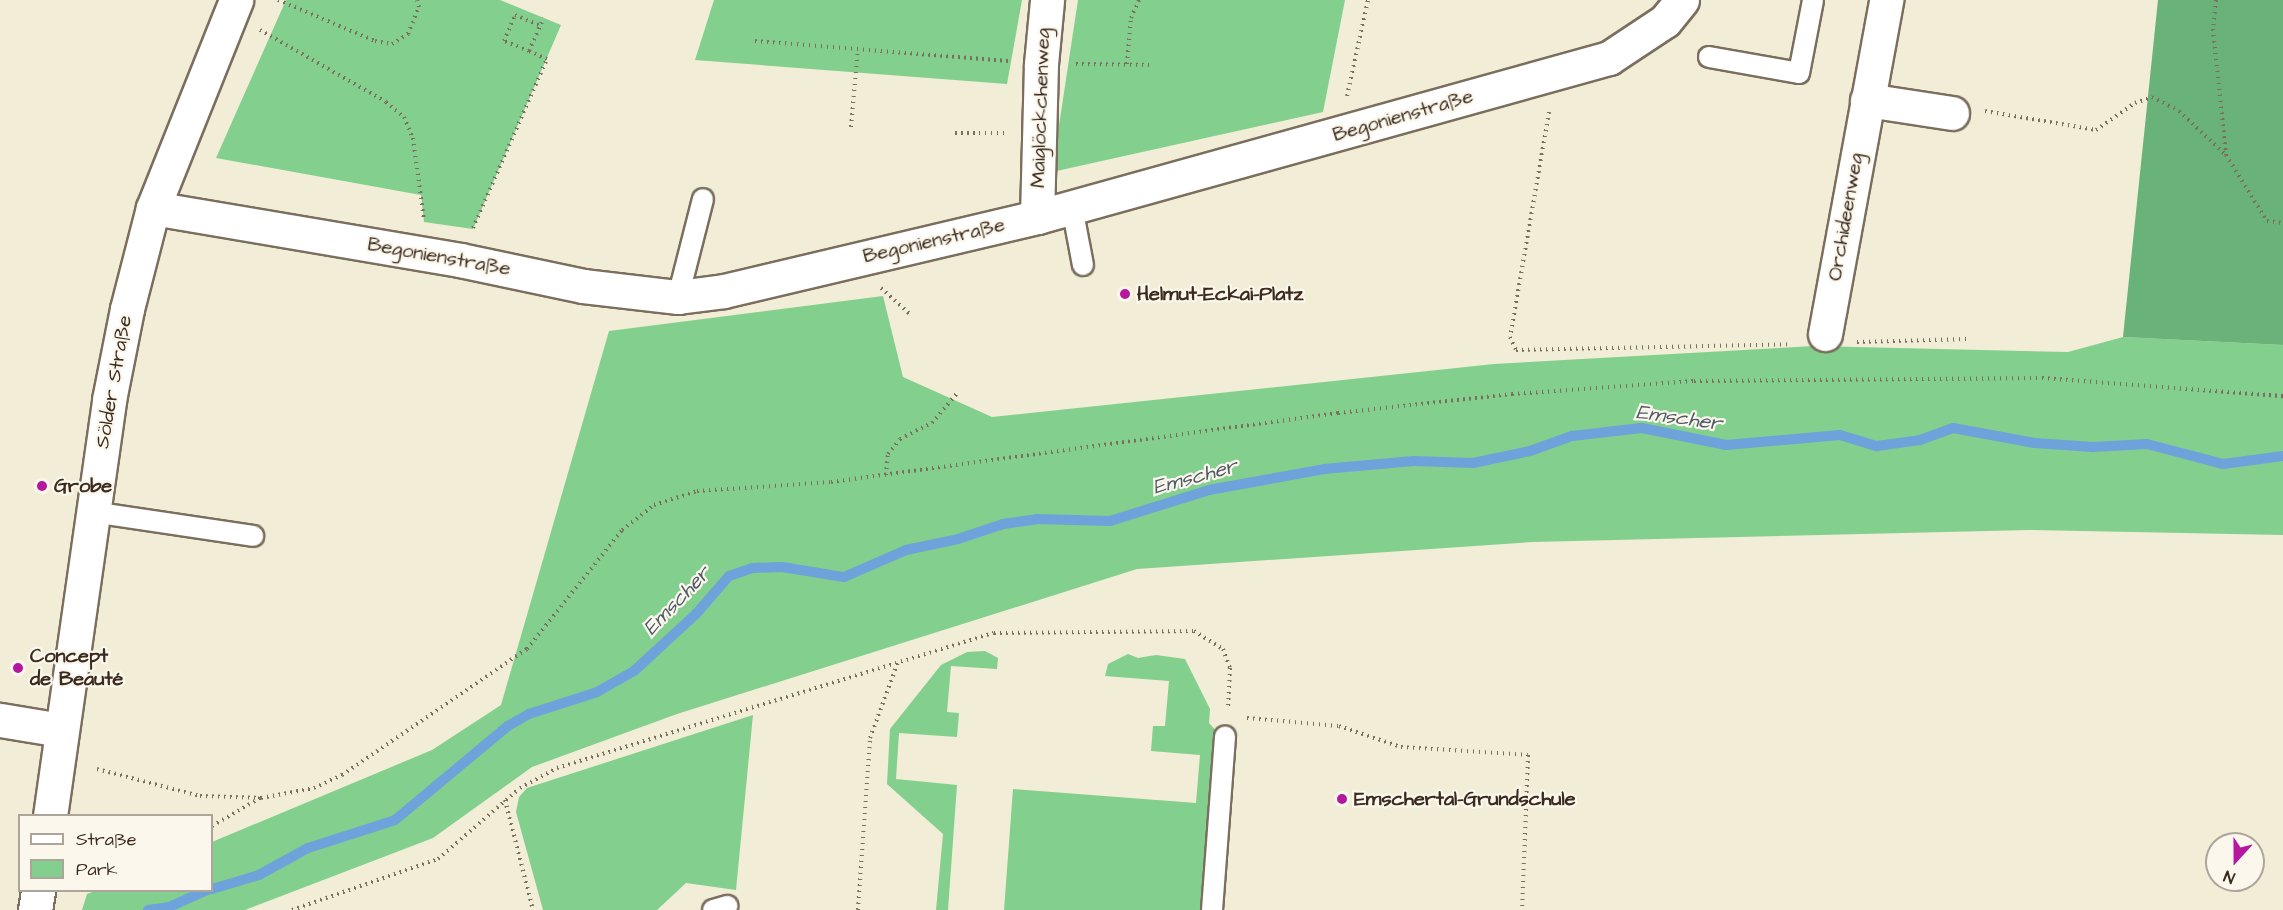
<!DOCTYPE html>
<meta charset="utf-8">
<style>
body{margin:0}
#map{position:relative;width:2283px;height:910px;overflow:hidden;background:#f1edd6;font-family:"Architects Daughter",sans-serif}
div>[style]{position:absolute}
.green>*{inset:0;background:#82cf8e}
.forest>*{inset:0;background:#69b279}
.stream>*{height:10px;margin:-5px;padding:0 5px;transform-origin:5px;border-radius:5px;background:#6da2da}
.path>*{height:4px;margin-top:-2px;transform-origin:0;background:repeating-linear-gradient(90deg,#7b6e5e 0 1.5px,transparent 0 6px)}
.roads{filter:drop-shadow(2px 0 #7b6e5e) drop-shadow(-2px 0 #7b6e5e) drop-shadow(0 2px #7b6e5e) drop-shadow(0 -2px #7b6e5e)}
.lane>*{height:20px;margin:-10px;padding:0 10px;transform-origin:10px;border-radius:10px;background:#fff}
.street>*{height:33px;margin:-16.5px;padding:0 16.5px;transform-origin:16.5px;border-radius:16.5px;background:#fff}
.secondary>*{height:33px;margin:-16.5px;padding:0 16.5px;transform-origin:16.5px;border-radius:16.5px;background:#fff}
.dots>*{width:16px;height:16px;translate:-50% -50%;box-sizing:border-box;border:3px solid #fbf7ec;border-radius:50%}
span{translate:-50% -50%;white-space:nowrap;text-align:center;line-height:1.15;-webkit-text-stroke:4.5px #fbf7ec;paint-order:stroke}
.street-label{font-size:20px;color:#3b2a1e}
.poi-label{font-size:20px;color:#3b2a1e;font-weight:700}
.left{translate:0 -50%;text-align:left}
.water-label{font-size:21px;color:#4f5a69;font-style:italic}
.legend{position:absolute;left:18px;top:814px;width:195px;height:78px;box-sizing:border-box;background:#fbf7ec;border:2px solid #aea59a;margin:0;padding:8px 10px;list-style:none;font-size:18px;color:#3b2a1e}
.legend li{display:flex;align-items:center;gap:12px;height:30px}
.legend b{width:30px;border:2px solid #aea59a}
.north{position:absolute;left:2205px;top:832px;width:60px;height:60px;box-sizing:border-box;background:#fbf7ec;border:2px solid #aea59a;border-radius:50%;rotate:201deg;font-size:16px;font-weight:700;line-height:24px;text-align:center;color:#3b2a1e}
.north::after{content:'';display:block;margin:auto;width:21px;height:27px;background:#b5179e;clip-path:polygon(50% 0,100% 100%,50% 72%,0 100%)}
</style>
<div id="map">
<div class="green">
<div style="clip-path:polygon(286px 0,500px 0,561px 25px,473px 229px,424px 222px,421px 195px,216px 158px)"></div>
<div style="clip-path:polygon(714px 0,1022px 0,1007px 84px,695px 60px)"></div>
<div style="clip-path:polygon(1078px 0,1345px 0,1323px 112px,1052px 172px)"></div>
<div style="clip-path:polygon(883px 296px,903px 377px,992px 417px,1494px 364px,1814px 346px,2068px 352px,2123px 337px,2283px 345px,2283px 535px,2029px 530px,1532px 542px,1137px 569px,677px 714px,532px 767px,433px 838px,245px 910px,82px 910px,87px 894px,95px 891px,212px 890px,212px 842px,432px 750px,501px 705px,609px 331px)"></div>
<div style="clip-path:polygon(985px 651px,998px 658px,997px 669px,951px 666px,947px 712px,959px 713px,957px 737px,899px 733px,896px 779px,957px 785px,948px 910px,936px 910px,943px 834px,887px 784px,890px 729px,941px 665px,967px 652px)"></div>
<div style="clip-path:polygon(1128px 654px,1138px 658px,1156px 655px,1185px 659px,1210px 709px,1209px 723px,1217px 732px,1203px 910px,1004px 910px,1013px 789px,1196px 803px,1200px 755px,1151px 751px,1153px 726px,1165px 726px,1169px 681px,1105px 676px,1108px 664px)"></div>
<div style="clip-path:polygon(753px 715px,736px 890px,686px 883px,657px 910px,543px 910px,516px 812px,519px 797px,527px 788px)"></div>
</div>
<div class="forest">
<div style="clip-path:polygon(2158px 0,2283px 0,2283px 345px,2123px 337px)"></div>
</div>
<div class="stream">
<div style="left:212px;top:889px;width:49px;rotate:-16.6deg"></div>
<div style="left:259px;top:875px;width:56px;rotate:-28.9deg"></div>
<div style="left:308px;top:848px;width:91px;rotate:-17.8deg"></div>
<div style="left:395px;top:820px;width:147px;rotate:-39.8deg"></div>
<div style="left:508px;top:726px;width:24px;rotate:-30deg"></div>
<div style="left:529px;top:714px;width:71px;rotate:-17.9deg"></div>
<div style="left:597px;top:692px;width:43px;rotate:-29.6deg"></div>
<div style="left:634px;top:671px;width:84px;rotate:-42.6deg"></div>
<div style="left:696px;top:614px;width:50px;rotate:-49deg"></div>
<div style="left:729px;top:576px;width:24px;rotate:-19deg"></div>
<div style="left:752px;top:568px;width:30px;rotate:-2deg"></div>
<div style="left:782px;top:567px;width:63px;rotate:9.2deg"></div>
<div style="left:844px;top:577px;width:68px;rotate:-23.5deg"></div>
<div style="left:906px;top:550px;width:53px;rotate:-11.9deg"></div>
<div style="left:958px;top:539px;width:47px;rotate:-18.4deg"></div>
<div style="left:1003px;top:524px;width:34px;rotate:-8deg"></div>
<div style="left:1037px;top:519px;width:73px;rotate:1.6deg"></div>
<div style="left:1110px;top:521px;width:104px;rotate:-17.4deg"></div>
<div style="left:1209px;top:490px;width:117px;rotate:-10.3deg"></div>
<div style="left:1324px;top:469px;width:90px;rotate:-5.1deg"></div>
<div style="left:1414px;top:461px;width:59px;rotate:1.9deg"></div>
<div style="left:1473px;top:463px;width:58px;rotate:-11.9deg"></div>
<div style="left:1530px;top:451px;width:45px;rotate:-19.7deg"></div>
<div style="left:1572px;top:436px;width:70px;rotate:-6.5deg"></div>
<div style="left:1642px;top:428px;width:86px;rotate:11.4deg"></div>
<div style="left:1726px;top:445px;width:114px;rotate:-5deg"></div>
<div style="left:1840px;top:435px;width:39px;rotate:17deg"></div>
<div style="left:1877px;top:446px;width:43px;rotate:-7.9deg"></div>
<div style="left:1920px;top:440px;width:35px;rotate:-20deg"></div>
<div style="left:1953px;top:428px;width:83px;rotate:10.4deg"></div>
<div style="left:2035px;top:443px;width:58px;rotate:3.9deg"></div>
<div style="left:2093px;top:447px;width:54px;rotate:-3.2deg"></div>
<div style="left:2147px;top:444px;width:79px;rotate:14.7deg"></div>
<div style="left:2223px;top:464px;width:61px;rotate:-7.6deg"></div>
<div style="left:148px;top:910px;width:21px;rotate:-8deg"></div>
<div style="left:169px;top:907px;width:42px;rotate:-24.1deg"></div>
</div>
<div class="path">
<div style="left:278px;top:0;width:105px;rotate:22.9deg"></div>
<div style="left:375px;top:41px;width:17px;rotate:10deg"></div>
<div style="left:392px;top:44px;width:19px;rotate:-32deg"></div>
<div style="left:408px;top:34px;width:29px;rotate:-68deg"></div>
<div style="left:419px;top:7px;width:7px;rotate:-106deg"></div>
<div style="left:2216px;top:0;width:29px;rotate:96deg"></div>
<div style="left:2213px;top:29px;width:127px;rotate:84.1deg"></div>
<div style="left:2226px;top:155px;width:78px;rotate:58.2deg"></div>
<div style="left:2267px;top:221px;width:16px;rotate:7deg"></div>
<div style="left:260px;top:30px;width:145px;rotate:29.7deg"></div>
<div style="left:386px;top:102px;width:23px;rotate:40deg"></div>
<div style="left:404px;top:117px;width:23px;rotate:67deg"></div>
<div style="left:413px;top:138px;width:83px;rotate:82.4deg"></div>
<div style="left:755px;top:41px;width:254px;rotate:4.5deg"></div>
<div style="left:529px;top:51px;width:27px;rotate:-158deg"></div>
<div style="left:504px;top:41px;width:28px;rotate:-67deg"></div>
<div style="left:515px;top:15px;width:28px;rotate:23deg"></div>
<div style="left:1076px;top:64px;width:73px;rotate:0.8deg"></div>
<div style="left:1127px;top:64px;width:46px;rotate:-85deg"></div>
<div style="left:1131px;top:18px;width:20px;rotate:-66deg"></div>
<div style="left:1347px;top:96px;width:98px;rotate:-77.7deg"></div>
<div style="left:1985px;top:111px;width:113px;rotate:9.7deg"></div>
<div style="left:2096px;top:130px;width:47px;rotate:-34.7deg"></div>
<div style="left:2135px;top:103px;width:18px;rotate:-19deg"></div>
<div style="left:2152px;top:97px;width:30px;rotate:27deg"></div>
<div style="left:2179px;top:111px;width:64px;rotate:43.1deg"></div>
<div style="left:1549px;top:112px;width:228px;rotate:99.8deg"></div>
<div style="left:1510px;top:337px;width:14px;rotate:65deg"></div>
<div style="left:1516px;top:350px;width:276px;rotate:-1.2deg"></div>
<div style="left:851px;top:127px;width:78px;rotate:-84.9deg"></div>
<div style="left:955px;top:133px;width:50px"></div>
<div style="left:473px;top:228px;width:184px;rotate:-66.4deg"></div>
<div style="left:547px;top:59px;width:20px;rotate:-156deg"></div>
<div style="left:529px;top:51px;width:36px;rotate:-66deg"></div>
<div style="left:881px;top:288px;width:38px;rotate:42deg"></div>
<div style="left:1857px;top:342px;width:109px;rotate:-1.6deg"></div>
<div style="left:886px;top:475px;width:21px;rotate:-85deg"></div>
<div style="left:888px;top:454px;width:19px;rotate:-51deg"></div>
<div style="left:900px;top:439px;width:36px;rotate:-27deg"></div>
<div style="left:932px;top:423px;width:39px;rotate:-50deg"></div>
<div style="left:1247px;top:718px;width:92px;rotate:5deg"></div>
<div style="left:1339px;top:726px;width:65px;rotate:18.7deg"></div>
<div style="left:1401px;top:747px;width:127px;rotate:3.6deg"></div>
<div style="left:1528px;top:755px;width:155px;rotate:92.2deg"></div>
<div style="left:97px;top:769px;width:106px;rotate:14.7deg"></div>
<div style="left:200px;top:796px;width:61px;rotate:1.9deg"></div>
<div style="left:261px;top:798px;width:54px;rotate:-10.7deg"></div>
<div style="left:314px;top:788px;width:31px;rotate:-25deg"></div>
<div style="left:342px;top:775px;width:224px;rotate:-34.3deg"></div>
<div style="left:527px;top:649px;width:152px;rotate:-51.4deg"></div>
<div style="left:622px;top:530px;width:41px;rotate:-38deg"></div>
<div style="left:654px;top:505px;width:45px;rotate:-18deg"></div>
<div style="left:697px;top:491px;width:134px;rotate:-3.8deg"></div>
<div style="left:831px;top:482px;width:512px;rotate:-7.75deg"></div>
<div style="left:1338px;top:413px;width:175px;rotate:-6.2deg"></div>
<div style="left:1512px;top:394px;width:182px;rotate:-4.1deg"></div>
<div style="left:1694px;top:381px;width:348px;rotate:-0.5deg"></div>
<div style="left:2042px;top:378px;width:242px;rotate:4.3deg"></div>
<div style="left:505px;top:800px;width:114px;rotate:75.7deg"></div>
<div style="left:212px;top:826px;width:56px;rotate:-30.3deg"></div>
<div style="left:292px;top:910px;width:155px;rotate:-19.3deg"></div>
<div style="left:438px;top:859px;width:108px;rotate:-40.9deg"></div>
<div style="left:520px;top:788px;width:42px;rotate:-28.4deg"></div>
<div style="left:557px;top:768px;width:457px;rotate:-17.2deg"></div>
<div style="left:994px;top:633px;width:200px;rotate:-0.6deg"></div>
<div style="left:1194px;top:631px;width:34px;rotate:32deg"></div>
<div style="left:1223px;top:649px;width:20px;rotate:70deg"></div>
<div style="left:1230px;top:668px;width:40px;rotate:92.9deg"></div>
<div style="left:858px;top:910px;width:172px;rotate:-86deg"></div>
<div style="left:870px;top:738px;width:81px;rotate:-69.8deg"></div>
</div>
<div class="roads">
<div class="lane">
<div style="left:1709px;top:57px;width:91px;rotate:10.1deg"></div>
<div style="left:1799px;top:73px;width:74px;rotate:-79.1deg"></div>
<div style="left:1072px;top:207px;width:59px;rotate:79.3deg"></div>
<div style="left:678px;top:297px;width:101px;rotate:-75.7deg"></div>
<div style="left:93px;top:512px;width:162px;rotate:8.5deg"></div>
<div style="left:713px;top:910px;width:15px;rotate:-16deg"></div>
<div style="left:1212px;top:910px;width:174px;rotate:-85.7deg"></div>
</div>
<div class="street">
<div style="left:1867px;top:100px;width:86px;rotate:8.7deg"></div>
<div style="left:153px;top:208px;width:311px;rotate:9.6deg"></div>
<div style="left:460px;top:260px;width:126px;rotate:11.9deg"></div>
<div style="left:583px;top:286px;width:96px;rotate:6.6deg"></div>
<div style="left:678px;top:297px;width:46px;rotate:-7.4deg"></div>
<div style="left:724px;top:291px;width:322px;rotate:-13.3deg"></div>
<div style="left:1037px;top:217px;width:594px;rotate:-15.53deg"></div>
<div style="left:1609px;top:58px;width:67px;rotate:-33.5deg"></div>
<div style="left:1665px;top:21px;width:27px;rotate:-51deg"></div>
<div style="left:1037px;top:217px;width:153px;rotate:-88.5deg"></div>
<div style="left:1041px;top:64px;width:64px;rotate:-84.6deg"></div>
<div style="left:1825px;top:334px;width:340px;rotate:-79.6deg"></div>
<div style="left:0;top:720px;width:62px;rotate:9.3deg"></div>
</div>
<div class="secondary">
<div style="left:50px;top:816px;width:420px;rotate:-81.9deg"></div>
<div style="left:109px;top:400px;width:93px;rotate:-78.8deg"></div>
<div style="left:127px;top:309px;width:104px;rotate:-75.6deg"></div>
<div style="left:153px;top:208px;width:224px;rotate:-68.2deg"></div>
<div style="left:35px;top:910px;width:20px;rotate:-81deg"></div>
</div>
</div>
<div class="dots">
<div style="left:1125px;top:294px;background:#b5179e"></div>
<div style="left:42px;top:486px;background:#b5179e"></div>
<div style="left:18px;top:668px;background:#b5179e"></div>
<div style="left:1342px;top:799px;background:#b5179e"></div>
</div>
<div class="street-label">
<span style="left:1041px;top:108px;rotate:-88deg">Maiglöckchenweg</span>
<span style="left:1403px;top:116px;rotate:-16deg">Begonienstraße</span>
<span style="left:1846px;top:217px;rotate:-80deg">Orchideenweg</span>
<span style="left:934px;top:241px;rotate:-13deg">Begonienstraße</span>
<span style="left:439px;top:257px;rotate:10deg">Begonienstraße</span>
<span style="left:114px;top:382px;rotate:-80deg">Sölder Straße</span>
</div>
<div class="poi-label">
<span class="left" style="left:1137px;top:294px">Helmut-Eckai-Platz</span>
<span class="left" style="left:54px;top:486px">Grobe</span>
<span class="left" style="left:30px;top:668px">Concept<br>de Beauté</span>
<span class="left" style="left:1354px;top:799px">Emschertal-Grundschule</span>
</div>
<div class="water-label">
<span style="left:1679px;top:418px;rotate:8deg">Emscher</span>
<span style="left:1195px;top:477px;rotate:-15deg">Emscher</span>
<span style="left:677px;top:601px;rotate:-46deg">Emscher</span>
</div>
<ul class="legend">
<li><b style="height:8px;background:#fff"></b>Straße</li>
<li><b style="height:16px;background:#82cf8e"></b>Park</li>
</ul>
<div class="north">N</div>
</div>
